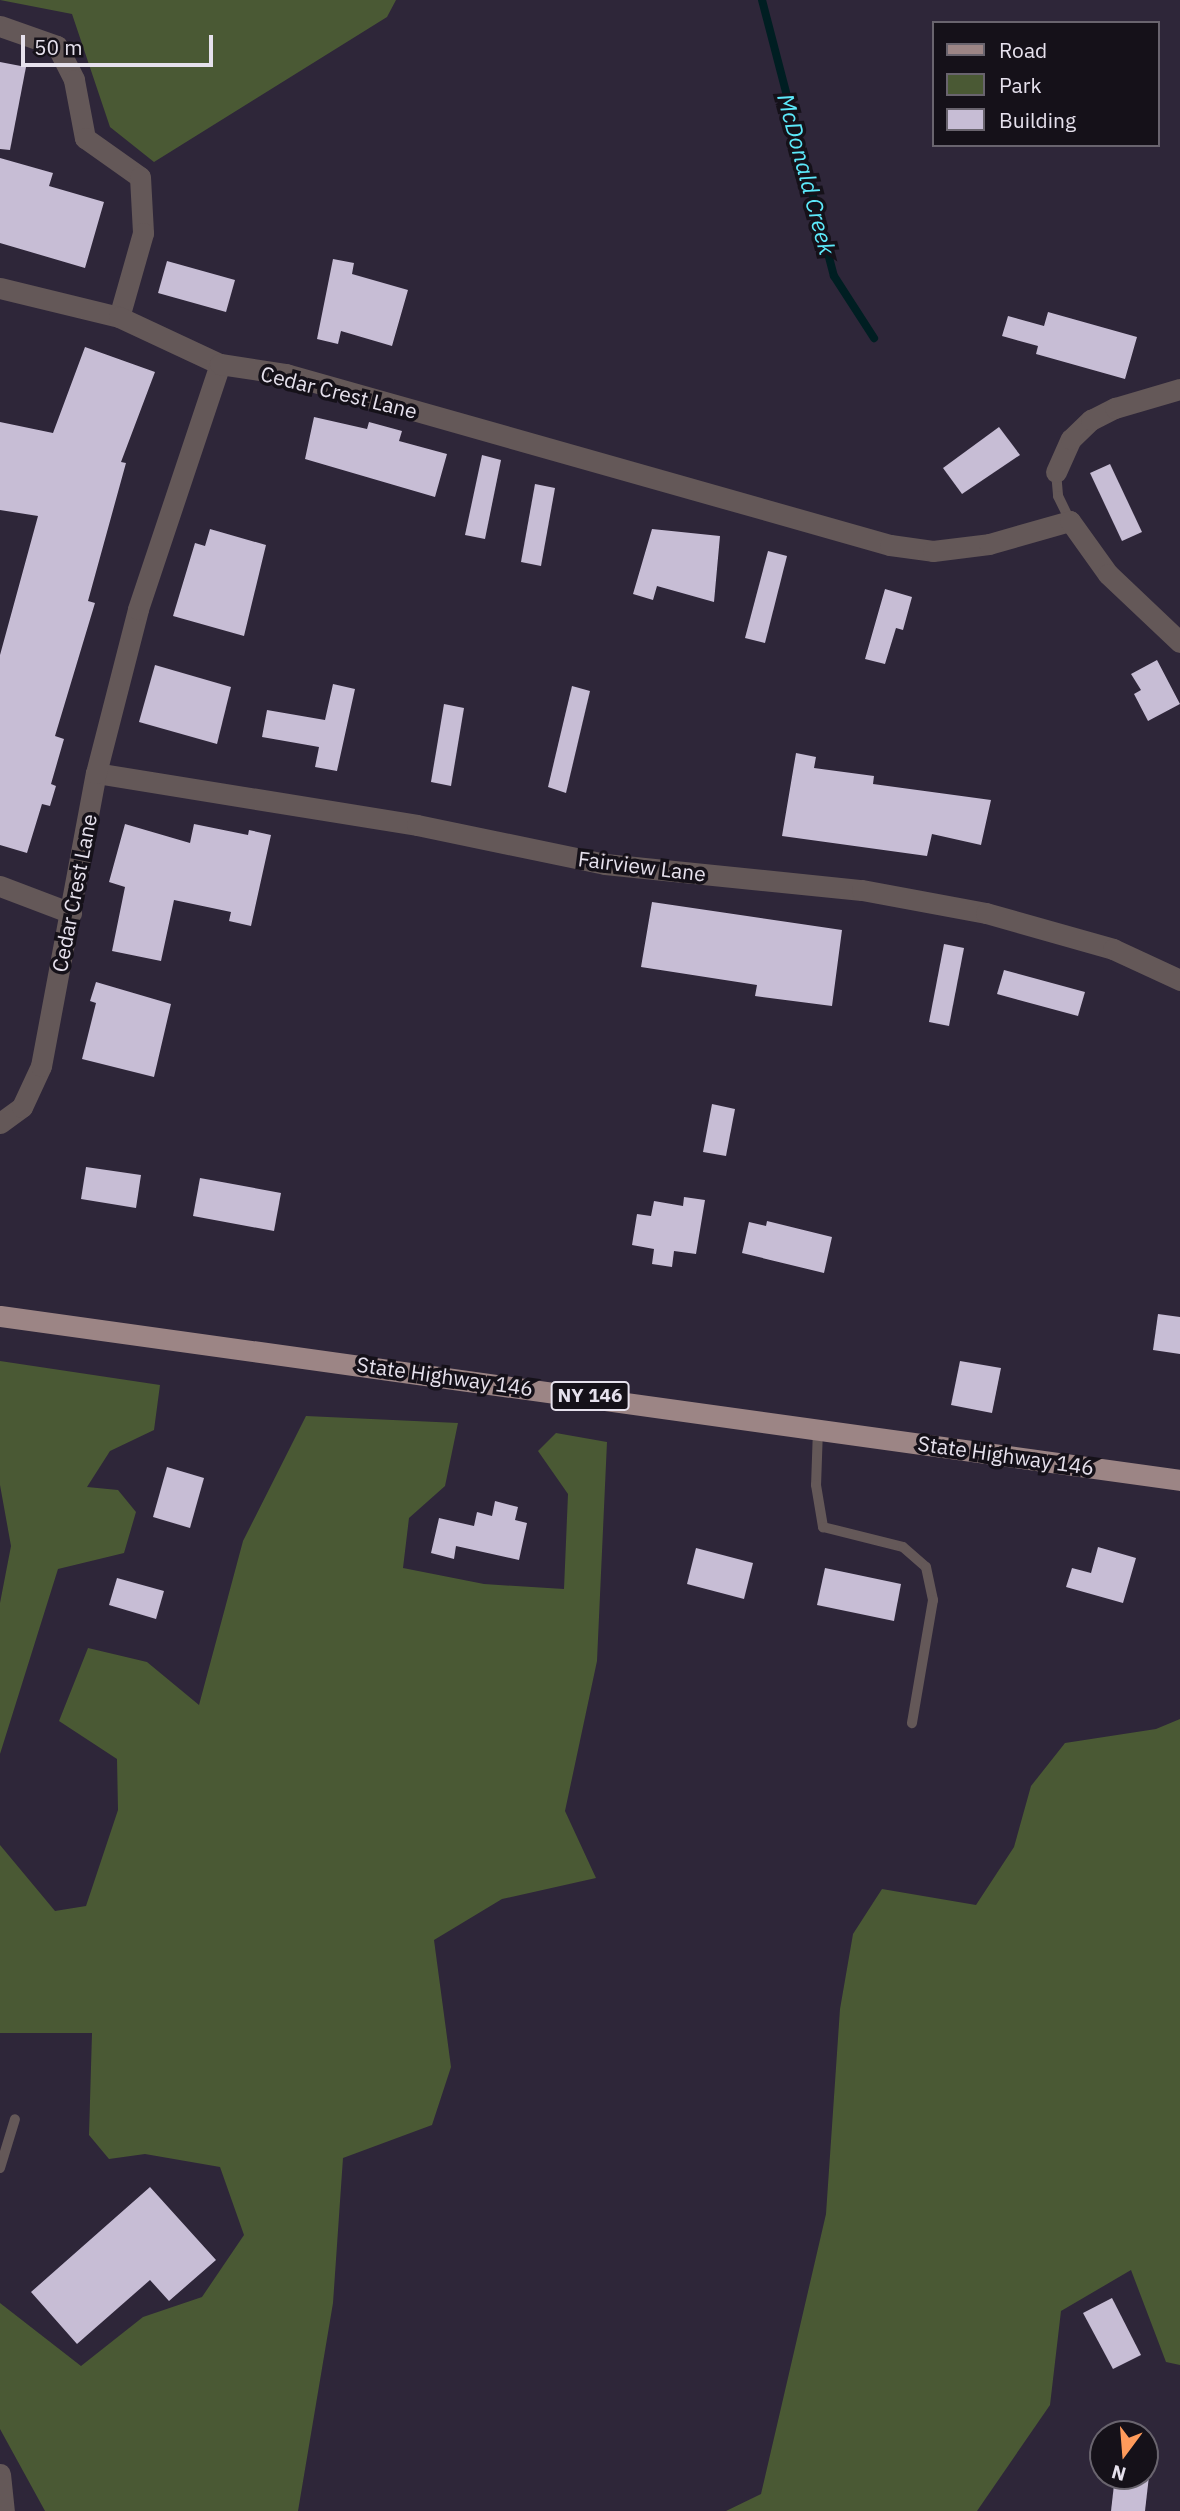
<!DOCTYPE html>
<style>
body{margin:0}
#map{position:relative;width:1180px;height:2511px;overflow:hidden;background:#2e2639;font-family:"IBM Plex Sans",sans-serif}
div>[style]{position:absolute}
.green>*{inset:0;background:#4a5934}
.stream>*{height:8px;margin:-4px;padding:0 4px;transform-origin:4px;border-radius:4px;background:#001e22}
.building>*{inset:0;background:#c7bdd5}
.lane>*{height:10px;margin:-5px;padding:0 5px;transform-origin:5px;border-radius:5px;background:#645858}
.street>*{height:21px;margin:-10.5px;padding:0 10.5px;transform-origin:10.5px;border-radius:10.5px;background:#645858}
.primary>*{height:21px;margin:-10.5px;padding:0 10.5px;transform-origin:10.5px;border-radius:10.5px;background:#9c8585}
span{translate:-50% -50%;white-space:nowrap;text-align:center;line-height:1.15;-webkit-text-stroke:7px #151119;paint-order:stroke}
.shield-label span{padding:2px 5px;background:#151119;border:2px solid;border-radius:5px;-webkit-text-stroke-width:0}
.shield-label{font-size:19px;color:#e6e1ed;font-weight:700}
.street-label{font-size:21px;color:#e6e1ed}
.water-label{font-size:23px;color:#5ce9fa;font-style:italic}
.legend{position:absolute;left:932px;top:21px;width:228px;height:126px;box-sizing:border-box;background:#151119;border:2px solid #69646e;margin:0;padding:9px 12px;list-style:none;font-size:21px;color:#e6e1ed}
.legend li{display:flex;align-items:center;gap:14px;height:35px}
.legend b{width:35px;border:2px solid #69646e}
.north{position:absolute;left:1089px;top:2420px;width:70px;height:70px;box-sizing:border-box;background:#151119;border:2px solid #69646e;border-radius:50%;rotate:196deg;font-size:19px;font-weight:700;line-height:28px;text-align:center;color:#e6e1ed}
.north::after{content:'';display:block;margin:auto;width:24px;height:32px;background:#ff9b5b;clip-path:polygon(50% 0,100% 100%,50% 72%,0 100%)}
.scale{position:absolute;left:21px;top:35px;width:192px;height:32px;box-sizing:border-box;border:4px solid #e6e1ed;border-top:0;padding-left:9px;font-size:21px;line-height:24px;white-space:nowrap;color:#e6e1ed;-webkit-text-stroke:5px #151119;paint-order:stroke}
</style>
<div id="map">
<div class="green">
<div style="clip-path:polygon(0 0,396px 0,387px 17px,154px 162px,110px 127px,72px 14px)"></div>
<div style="clip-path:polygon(0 1361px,160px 1385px,154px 1430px,110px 1451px,87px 1487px,118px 1490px,136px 1512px,124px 1553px,58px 1569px,0 1754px,0 1603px,11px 1546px,0 1485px)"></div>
<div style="clip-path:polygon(306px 1416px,458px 1423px,445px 1486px,409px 1518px,403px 1568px,484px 1584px,564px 1589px,568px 1494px,538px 1451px,556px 1433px,607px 1442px,597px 1661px,565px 1811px,596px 1878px,502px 1899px,434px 1940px,451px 2067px,432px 2125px,343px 2158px,333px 2303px,298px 2511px,45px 2511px,0 2429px,0 2303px,81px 2366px,143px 2317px,202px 2297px,244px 2235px,220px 2167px,145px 2154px,109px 2159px,89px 2135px,92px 2033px,0 2033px,0 1845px,55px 1911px,86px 1906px,118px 1810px,117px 1759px,59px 1721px,88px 1648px,147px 1662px,199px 1705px,243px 1541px)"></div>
<div style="clip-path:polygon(1180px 1719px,1180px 2365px,1166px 2362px,1131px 2270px,1061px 2311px,1050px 2405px,977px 2511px,726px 2511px,761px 2494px,826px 2214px,840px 2009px,853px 1934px,882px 1889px,976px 1905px,1014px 1847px,1031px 1786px,1065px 1743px,1156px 1729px)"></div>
</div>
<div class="stream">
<div style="left:762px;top:0;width:285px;rotate:75.4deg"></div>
<div style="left:834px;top:276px;width:74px;rotate:57.2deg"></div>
</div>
<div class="building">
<div style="clip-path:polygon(0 62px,26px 67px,10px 150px,0 149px)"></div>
<div style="clip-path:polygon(0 158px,53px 173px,49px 186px,104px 202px,85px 268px,0 243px)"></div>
<div style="clip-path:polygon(333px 259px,354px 263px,352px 274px,408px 290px,392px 346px,341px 331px,338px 344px,317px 339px)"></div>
<div style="clip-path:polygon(167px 261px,235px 280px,226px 312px,158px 293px)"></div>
<div style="clip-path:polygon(1048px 312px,1137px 337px,1125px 379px,1036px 354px,1038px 346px,1002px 336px,1008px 316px,1044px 326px)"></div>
<div style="clip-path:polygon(85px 347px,155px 372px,121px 462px,126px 463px,88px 601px,95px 603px,55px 736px,64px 739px,51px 784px,56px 786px,50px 806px,42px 804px,27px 853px,0 845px,0 655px,38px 516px,0 510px,0 422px,53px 433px)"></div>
<div style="clip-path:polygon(314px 417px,367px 429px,369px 422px,402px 431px,399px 441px,447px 454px,435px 497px,305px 459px)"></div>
<div style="clip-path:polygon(999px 427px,1020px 455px,962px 494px,943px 468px)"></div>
<div style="clip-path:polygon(482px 455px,501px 460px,485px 539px,465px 535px)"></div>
<div style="clip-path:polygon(1110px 464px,1142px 532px,1122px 541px,1090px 473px)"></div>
<div style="clip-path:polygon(535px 484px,555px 488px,541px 566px,521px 562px)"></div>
<div style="clip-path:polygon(210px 529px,266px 545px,244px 636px,173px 616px,195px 543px,205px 546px)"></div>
<div style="clip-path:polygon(652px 529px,720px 536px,714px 602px,657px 586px,653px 600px,633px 594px)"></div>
<div style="clip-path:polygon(768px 551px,787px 556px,765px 643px,745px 638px)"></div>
<div style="clip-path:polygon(885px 589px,912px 597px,903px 630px,896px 628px,885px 664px,865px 659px)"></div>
<div style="clip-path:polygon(1157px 660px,1180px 704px,1148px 721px,1134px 694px,1141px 690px,1131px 674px)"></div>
<div style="clip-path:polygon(155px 665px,231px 687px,217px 744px,139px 722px)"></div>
<div style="clip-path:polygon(333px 684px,355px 689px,337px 771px,315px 767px,319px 747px,262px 737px,267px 710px,325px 720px)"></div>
<div style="clip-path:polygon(572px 686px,590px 691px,566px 793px,548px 787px)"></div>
<div style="clip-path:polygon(444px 704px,464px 708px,451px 786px,431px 782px)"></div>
<div style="clip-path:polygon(796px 753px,816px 757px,814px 768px,874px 776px,873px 784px,991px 800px,981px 845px,932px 834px,927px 856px,782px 836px)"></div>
<div style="clip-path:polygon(125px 824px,190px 843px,194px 824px,248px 835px,249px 830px,271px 835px,251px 926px,229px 921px,231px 912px,174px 900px,161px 961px,112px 951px,125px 887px,109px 882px)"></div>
<div style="clip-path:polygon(652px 902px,842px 930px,832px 1006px,755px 996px,757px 985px,641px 967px)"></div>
<div style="clip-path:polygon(944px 944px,964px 948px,949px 1026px,929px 1022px)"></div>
<div style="clip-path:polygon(1004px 970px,1085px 992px,1078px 1016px,997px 994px)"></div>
<div style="clip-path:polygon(96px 982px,171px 1004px,154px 1077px,82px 1059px,96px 1003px,90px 1001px)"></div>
<div style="clip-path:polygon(712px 1104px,735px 1109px,726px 1156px,703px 1152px)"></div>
<div style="clip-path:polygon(86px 1167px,141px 1175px,136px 1208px,81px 1199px)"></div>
<div style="clip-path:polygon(200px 1178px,281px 1193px,274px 1231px,193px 1216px)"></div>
<div style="clip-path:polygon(684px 1197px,705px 1200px,696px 1254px,674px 1251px,672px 1267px,652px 1264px,654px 1249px,632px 1245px,637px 1214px,651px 1216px,654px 1201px,683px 1206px)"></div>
<div style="clip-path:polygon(767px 1221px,832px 1237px,824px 1273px,742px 1253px,749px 1222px,766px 1226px)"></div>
<div style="clip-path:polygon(1158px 1314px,1180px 1317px,1180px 1354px,1153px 1350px)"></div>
<div style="clip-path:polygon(960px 1361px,1001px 1368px,992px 1413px,951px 1405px)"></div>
<div style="clip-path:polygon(167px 1467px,204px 1478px,190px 1528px,153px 1517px)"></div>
<div style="clip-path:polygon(495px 1501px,518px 1507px,515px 1520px,527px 1523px,519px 1560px,456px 1546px,454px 1559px,431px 1553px,439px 1518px,474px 1526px,477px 1512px,492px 1516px)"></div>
<div style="clip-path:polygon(1098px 1547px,1136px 1558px,1123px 1603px,1066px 1587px,1072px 1568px,1091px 1573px)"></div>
<div style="clip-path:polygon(696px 1548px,753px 1563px,744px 1599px,687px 1584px)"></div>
<div style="clip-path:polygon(825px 1568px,901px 1584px,894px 1621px,817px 1605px)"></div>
<div style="clip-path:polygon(117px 1578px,164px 1591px,156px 1619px,109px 1605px)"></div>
<div style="clip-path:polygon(150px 2187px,216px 2260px,169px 2301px,150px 2280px,77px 2344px,31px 2292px)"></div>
<div style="clip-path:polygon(1112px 2298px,1141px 2355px,1113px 2369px,1083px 2313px)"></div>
<div style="clip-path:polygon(1115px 2476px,1149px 2476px,1145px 2511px,1111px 2511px)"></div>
</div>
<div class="lane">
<div style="left:1056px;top:472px;width:24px;rotate:85deg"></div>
<div style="left:1058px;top:496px;width:28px;rotate:64deg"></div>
<div style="left:818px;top:1429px;width:56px;rotate:92deg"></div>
<div style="left:816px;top:1485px;width:43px;rotate:80.5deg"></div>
<div style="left:823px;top:1527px;width:82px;rotate:14deg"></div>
<div style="left:903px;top:1547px;width:30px;rotate:41deg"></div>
<div style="left:926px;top:1567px;width:34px;rotate:78deg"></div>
<div style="left:933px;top:1600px;width:125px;rotate:99.7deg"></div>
<div style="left:0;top:2168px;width:51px;rotate:-73deg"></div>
</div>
<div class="street">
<div style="left:0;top:26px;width:60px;rotate:19.3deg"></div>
<div style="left:57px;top:46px;width:38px;rotate:63deg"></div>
<div style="left:74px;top:80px;width:59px;rotate:79.3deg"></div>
<div style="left:85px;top:138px;width:67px;rotate:35.3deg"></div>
<div style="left:140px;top:177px;width:56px;rotate:86.9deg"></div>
<div style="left:143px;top:233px;width:87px;rotate:105.9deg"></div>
<div style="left:0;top:288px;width:122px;rotate:13.7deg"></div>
<div style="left:119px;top:317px;width:111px;rotate:25deg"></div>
<div style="left:1056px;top:472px;width:36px;rotate:-66deg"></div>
<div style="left:1071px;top:439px;width:28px;rotate:-44deg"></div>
<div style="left:1091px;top:420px;width:27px;rotate:-27deg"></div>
<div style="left:1115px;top:408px;width:68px;rotate:-16.3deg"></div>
<div style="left:96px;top:773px;width:325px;rotate:9.2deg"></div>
<div style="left:417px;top:825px;width:192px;rotate:11.7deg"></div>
<div style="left:605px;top:864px;width:258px;rotate:5.8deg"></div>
<div style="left:862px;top:890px;width:126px;rotate:10.5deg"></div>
<div style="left:986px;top:913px;width:132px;rotate:15.8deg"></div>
<div style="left:1113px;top:949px;width:74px;rotate:24.8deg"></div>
<div style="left:0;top:886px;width:76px;rotate:20.8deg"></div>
<div style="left:0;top:1123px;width:27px;rotate:-36deg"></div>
<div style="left:22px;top:1107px;width:45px;rotate:-65.1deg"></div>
<div style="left:41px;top:1066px;width:298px;rotate:-79.4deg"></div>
<div style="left:96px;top:773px;width:169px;rotate:-75.6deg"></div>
<div style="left:138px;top:609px;width:258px;rotate:-71.5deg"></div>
<div style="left:220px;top:364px;width:67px;rotate:8.6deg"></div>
<div style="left:286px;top:374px;width:628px;rotate:15.81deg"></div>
<div style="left:890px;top:545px;width:43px;rotate:7.9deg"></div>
<div style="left:933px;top:551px;width:56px;rotate:-7.1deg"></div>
<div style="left:989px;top:544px;width:84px;rotate:-15.9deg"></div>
<div style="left:1070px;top:521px;width:65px;rotate:54.4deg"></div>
<div style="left:1108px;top:574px;width:99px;rotate:43.4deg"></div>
<div style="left:0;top:2474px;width:37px;rotate:84deg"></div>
</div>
<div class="primary">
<div style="left:0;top:1316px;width:1191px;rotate:7.91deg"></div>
</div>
<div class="shield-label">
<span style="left:590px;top:1396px">NY 146</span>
</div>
<div class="street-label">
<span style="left:339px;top:392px;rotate:14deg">Cedar Crest Lane</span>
<span style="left:642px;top:866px;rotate:7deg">Fairview Lane</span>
<span style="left:74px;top:893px;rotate:-79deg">Cedar Crest Lane</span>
<span style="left:445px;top:1376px;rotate:8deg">State Highway 146</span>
<span style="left:1006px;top:1455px;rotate:8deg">State Highway 146</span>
</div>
<div class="water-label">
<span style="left:807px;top:174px;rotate:75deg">McDonald Creek</span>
</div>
<ul class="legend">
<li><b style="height:9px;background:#9c8585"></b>Road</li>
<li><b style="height:19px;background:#4a5934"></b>Park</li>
<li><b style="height:19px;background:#c7bdd5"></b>Building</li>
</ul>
<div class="north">N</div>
<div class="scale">50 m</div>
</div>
